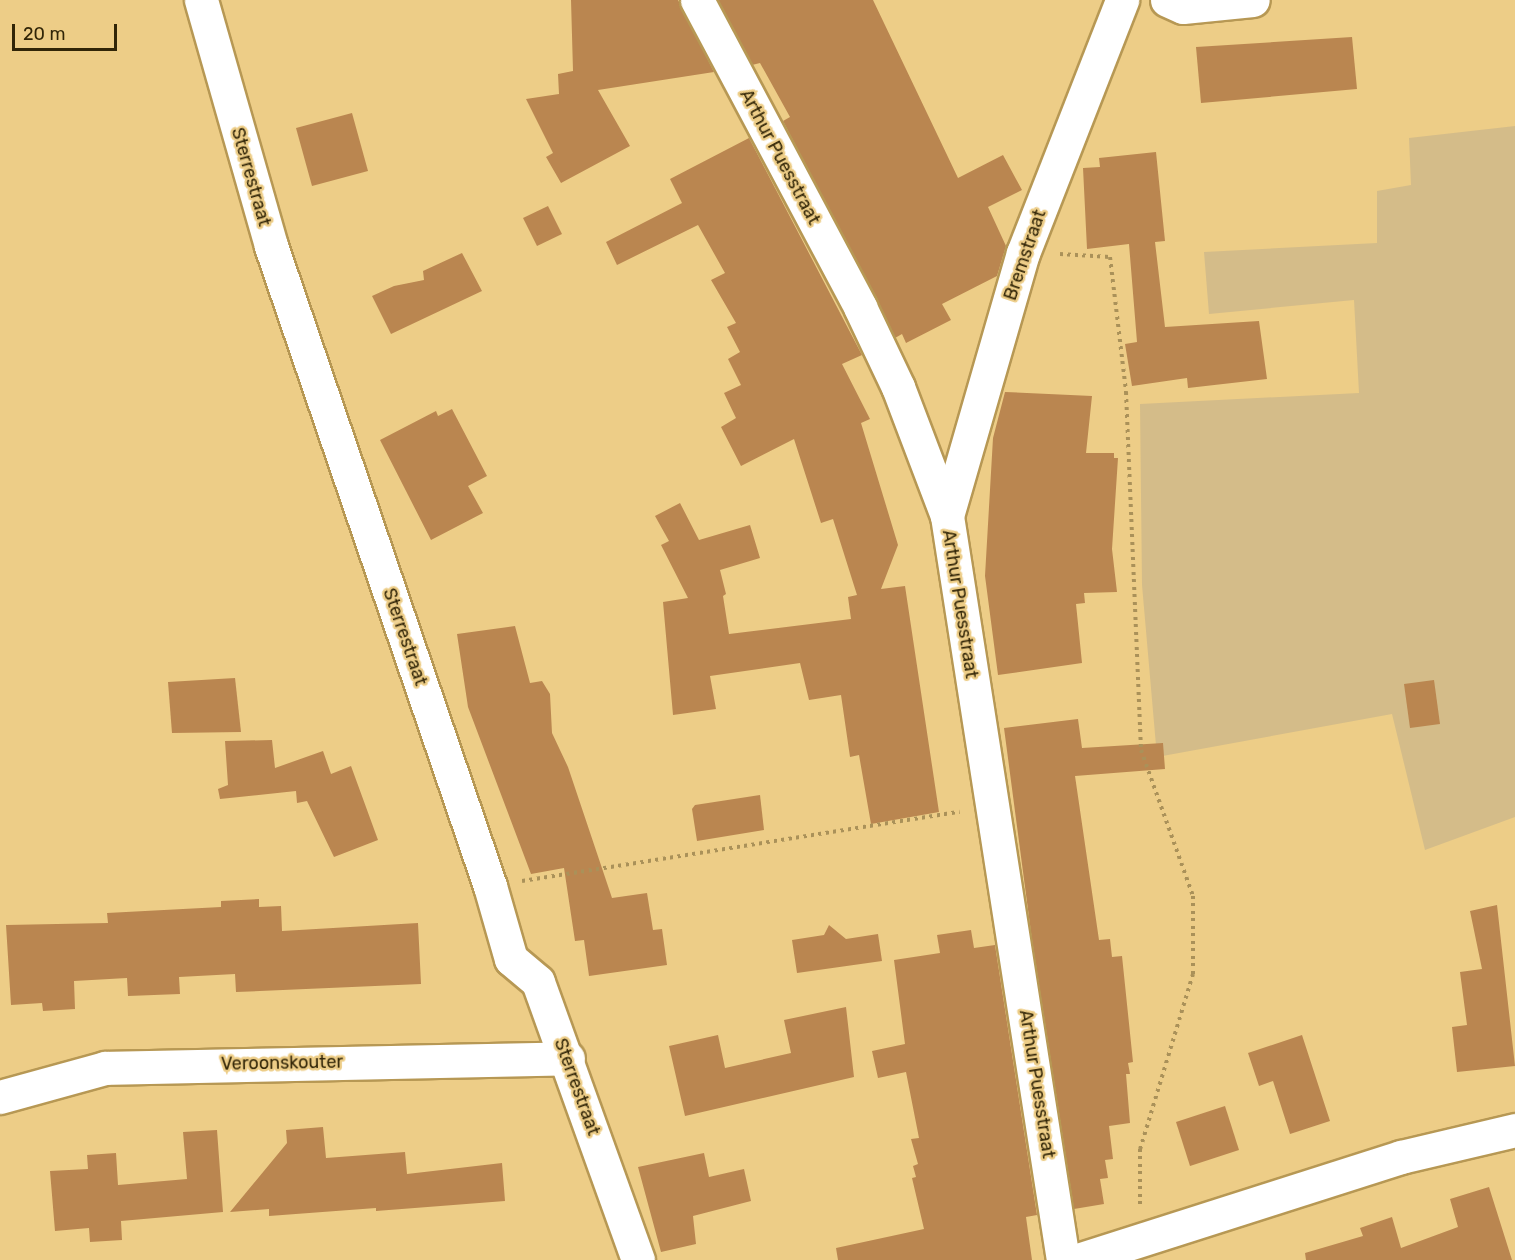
<!DOCTYPE html>
<style>
body{margin:0}
#map{position:relative;width:1515px;height:1260px;overflow:hidden;background:#edcd87;font-family:Rubik,sans-serif}
div>[style]{position:absolute}
.green>*{inset:0;background:#d4bc89}
.building>*{inset:0;background:#ba8650}
.path>*{height:4px;margin-top:-2px;transform-origin:0;background:repeating-linear-gradient(90deg,#aa9159 0 3px,transparent 0 7.5px)}
.roads{filter:drop-shadow(2px 0 #b79854) drop-shadow(-2px 0 #b79854) drop-shadow(0 2px #b79854) drop-shadow(0 -2px #b79854)}
.minor>*{height:33px;margin:-16.5px;padding:0 16.5px;transform-origin:16.5px;border-radius:16.5px;background:#fff}
span{translate:-50% -50%;white-space:nowrap;text-align:center;line-height:1.15;-webkit-text-stroke:5px #edcd87;paint-order:stroke}
.street-label{font-size:18px;color:#312507}
.scale{position:absolute;left:12px;top:24px;width:105px;height:27px;box-sizing:border-box;border:3px solid #312507;border-top:0;padding-left:8px;font-size:18px;line-height:21px;white-space:nowrap;color:#312507;-webkit-text-stroke:4px #edcd87;paint-order:stroke}
</style>
<div id="map">
<div class="green">
<div style="clip-path:polygon(1515px 126px,1515px 817px,1425px 850px,1392px 714px,1157px 757px,1142px 585px,1140px 404px,1359px 393px,1354px 300px,1209px 314px,1204px 252px,1377px 243px,1377px 191px,1411px 185px,1409px 138px)"></div>
</div>
<div class="building">
<div style="clip-path:polygon(571px 0,678px 0,714px 72px,598px 90px,630px 146px,561px 183px,546px 157px,553px 153px,526px 99px,559px 94px,558px 74px,573px 71px)"></div>
<div style="clip-path:polygon(718px 0,873px 0,958px 178px,1003px 155px,1022px 190px,988px 207px,1006px 246px,997px 276px,942px 304px,951px 320px,906px 343px,902px 334px,895px 338px,783px 121px,790px 117px,760px 63px,752px 65px)"></div>
<div style="clip-path:polygon(1352px 37px,1357px 89px,1201px 103px,1196px 47px)"></div>
<div style="clip-path:polygon(352px 113px,368px 171px,312px 186px,296px 128px)"></div>
<div style="clip-path:polygon(749px 138px,862px 355px,842px 364px,870px 419px,861px 423px,898px 545px,881px 589px,905px 586px,939px 812px,871px 824px,859px 755px,850px 757px,841px 695px,809px 700px,800px 663px,710px 676px,716px 709px,673px 715px,663px 602px,688px 598px,661px 545px,669px 541px,655px 516px,680px 503px,699px 540px,750px 525px,760px 558px,720px 570px,726px 594px,723px 596px,729px 634px,851px 619px,848px 597px,857px 595px,833px 519px,821px 523px,794px 439px,741px 466px,721px 427px,736px 418px,724px 393px,741px 385px,728px 359px,740px 352px,727px 327px,736px 323px,711px 280px,725px 273px,698px 225px,617px 265px,606px 242px,682px 203px,670px 179px)"></div>
<div style="clip-path:polygon(1156px 152px,1165px 241px,1155px 242px,1165px 327px,1259px 321px,1267px 379px,1188px 388px,1187px 378px,1132px 386px,1125px 344px,1137px 342px,1129px 244px,1087px 249px,1083px 168px,1100px 167px,1099px 158px)"></div>
<div style="clip-path:polygon(548px 206px,562px 234px,537px 246px,523px 218px)"></div>
<div style="clip-path:polygon(462px 253px,482px 291px,391px 334px,372px 296px,394px 286px,424px 280px,423px 271px)"></div>
<div style="clip-path:polygon(1005px 392px,1092px 396px,1086px 453px,1114px 453px,1114px 458px,1118px 458px,1112px 549px,1117px 592px,1084px 593px,1085px 603px,1076px 604px,1082px 663px,998px 675px,985px 576px,993px 438px)"></div>
<div style="clip-path:polygon(452px 409px,487px 476px,468px 486px,483px 513px,431px 540px,380px 440px,436px 411px,438px 416px)"></div>
<div style="clip-path:polygon(515px 626px,530px 683px,542px 681px,550px 694px,552px 733px,568px 767px,612px 898px,647px 893px,653px 930px,662px 929px,667px 965px,589px 976px,584px 940px,575px 941px,564px 868px,531px 874px,468px 707px,457px 634px)"></div>
<div style="clip-path:polygon(235px 678px,241px 732px,172px 733px,168px 682px)"></div>
<div style="clip-path:polygon(1434px 680px,1440px 724px,1410px 728px,1404px 684px)"></div>
<div style="clip-path:polygon(1078px 719px,1082px 748px,1163px 743px,1165px 769px,1075px 776px,1099px 940px,1110px 939px,1112px 957px,1122px 956px,1133px 1062px,1128px 1063px,1130px 1074px,1126px 1074px,1130px 1123px,1109px 1126px,1113px 1159px,1105px 1160px,1108px 1178px,1100px 1179px,1104px 1204px,1074px 1209px,1032px 940px,1004px 728px)"></div>
<div style="clip-path:polygon(272px 740px,275px 768px,323px 751px,331px 774px,351px 766px,378px 840px,334px 857px,307px 801px,297px 803px,296px 791px,220px 799px,218px 789px,228px 785px,225px 741px)"></div>
<div style="clip-path:polygon(760px 795px,764px 830px,697px 841px,692px 809px,695px 805px)"></div>
<div style="clip-path:polygon(259px 899px,259px 907px,281px 906px,282px 931px,418px 923px,421px 984px,236px 992px,235px 974px,179px 977px,180px 994px,128px 996px,127px 978px,74px 981px,75px 1009px,43px 1011px,42px 1003px,11px 1005px,6px 925px,108px 923px,107px 913px,221px 907px,221px 901px)"></div>
<div style="clip-path:polygon(1497px 905px,1515px 1066px,1457px 1072px,1452px 1027px,1467px 1025px,1460px 972px,1482px 969px,1470px 911px)"></div>
<div style="clip-path:polygon(829px 925px,846px 939px,878px 934px,882px 961px,797px 973px,792px 940px,824px 935px)"></div>
<div style="clip-path:polygon(971px 930px,974px 948px,995px 945px,1037px 1215px,1026px 1217px,1032px 1260px,838px 1260px,836px 1248px,924px 1229px,912px 1178px,916px 1177px,913px 1166px,918px 1164px,911px 1139px,919px 1138px,906px 1072px,878px 1078px,872px 1051px,905px 1044px,894px 960px,940px 953px,937px 935px)"></div>
<div style="clip-path:polygon(846px 1007px,854px 1077px,685px 1116px,669px 1046px,718px 1035px,725px 1068px,791px 1053px,784px 1020px)"></div>
<div style="clip-path:polygon(1302px 1035px,1330px 1121px,1290px 1134px,1273px 1081px,1259px 1086px,1248px 1053px)"></div>
<div style="clip-path:polygon(1225px 1106px,1239px 1150px,1190px 1166px,1176px 1122px)"></div>
<div style="clip-path:polygon(323px 1127px,326px 1158px,405px 1152px,407px 1174px,502px 1163px,505px 1201px,376px 1211px,376px 1208px,269px 1216px,269px 1209px,230px 1212px,287px 1143px,286px 1130px)"></div>
<div style="clip-path:polygon(217px 1130px,223px 1212px,121px 1221px,122px 1240px,90px 1242px,89px 1228px,55px 1231px,50px 1171px,88px 1169px,87px 1155px,116px 1153px,118px 1185px,187px 1179px,183px 1132px)"></div>
<div style="clip-path:polygon(704px 1153px,709px 1177px,744px 1169px,751px 1201px,693px 1216px,696px 1244px,661px 1252px,638px 1167px)"></div>
<div style="clip-path:polygon(1489px 1187px,1512px 1260px,1306px 1260px,1305px 1253px,1363px 1236px,1360px 1228px,1392px 1217px,1401px 1248px,1458px 1227px,1450px 1199px)"></div>
</div>
<div class="path">
<div style="left:1060px;top:254px;width:50px;rotate:3.4deg"></div>
<div style="left:1110px;top:257px;width:136px;rotate:83.2deg"></div>
<div style="left:1126px;top:392px;width:358px;rotate:87.6deg"></div>
<div style="left:1141px;top:750px;width:155px;rotate:70.4deg"></div>
<div style="left:1193px;top:896px;width:78px;rotate:90deg"></div>
<div style="left:1193px;top:974px;width:183px;rotate:106.8deg"></div>
<div style="left:1140px;top:1149px;width:56px;rotate:90deg"></div>
<div style="left:522px;top:881px;width:443px;rotate:-9deg"></div>
</div>
<div class="roads">
<div class="minor">
<div style="left:201px;top:0;width:256px;rotate:74.1deg"></div>
<div style="left:271px;top:246px;width:676px;rotate:71.11deg"></div>
<div style="left:490px;top:886px;width:76px;rotate:74deg"></div>
<div style="left:511px;top:959px;width:35px;rotate:40deg"></div>
<div style="left:538px;top:982px;width:295px;rotate:70.2deg"></div>
<div style="left:697px;top:0;width:348px;rotate:62deg"></div>
<div style="left:860px;top:307px;width:89px;rotate:64.6deg"></div>
<div style="left:898px;top:387px;width:138px;rotate:69.2deg"></div>
<div style="left:947px;top:516px;width:753px;rotate:81.14deg"></div>
<div style="left:1167px;top:0;width:17px;rotate:24deg"></div>
<div style="left:1183px;top:7px;width:70px;rotate:-5.7deg"></div>
<div style="left:947px;top:516px;width:274px;rotate:-73.9deg"></div>
<div style="left:1023px;top:253px;width:272px;rotate:-68.6deg"></div>
<div style="left:0;top:1097px;width:109px;rotate:-15.4deg"></div>
<div style="left:105px;top:1068px;width:463px;rotate:-1.2deg"></div>
<div style="left:1078px;top:1260px;width:339px;rotate:-17.7deg"></div>
<div style="left:1401px;top:1157px;width:117px;rotate:-13.3deg"></div>
</div>
</div>
<div class="street-label">
<span style="left:780px;top:157px;rotate:62deg">Arthur Puesstraat</span>
<span style="left:251px;top:177px;rotate:74deg">Sterrestraat</span>
<span style="left:1025px;top:255px;rotate:-71deg">Bremstraat</span>
<span style="left:960px;top:604px;rotate:81deg">Arthur Puesstraat</span>
<span style="left:405px;top:637px;rotate:71deg">Sterrestraat</span>
<span style="left:282px;top:1063px;rotate:-1deg">Veroonskouter</span>
<span style="left:1037px;top:1084px;rotate:81deg">Arthur Puesstraat</span>
<span style="left:577px;top:1087px;rotate:70deg">Sterrestraat</span>
</div>
<div class="scale">20 m</div>
</div>
